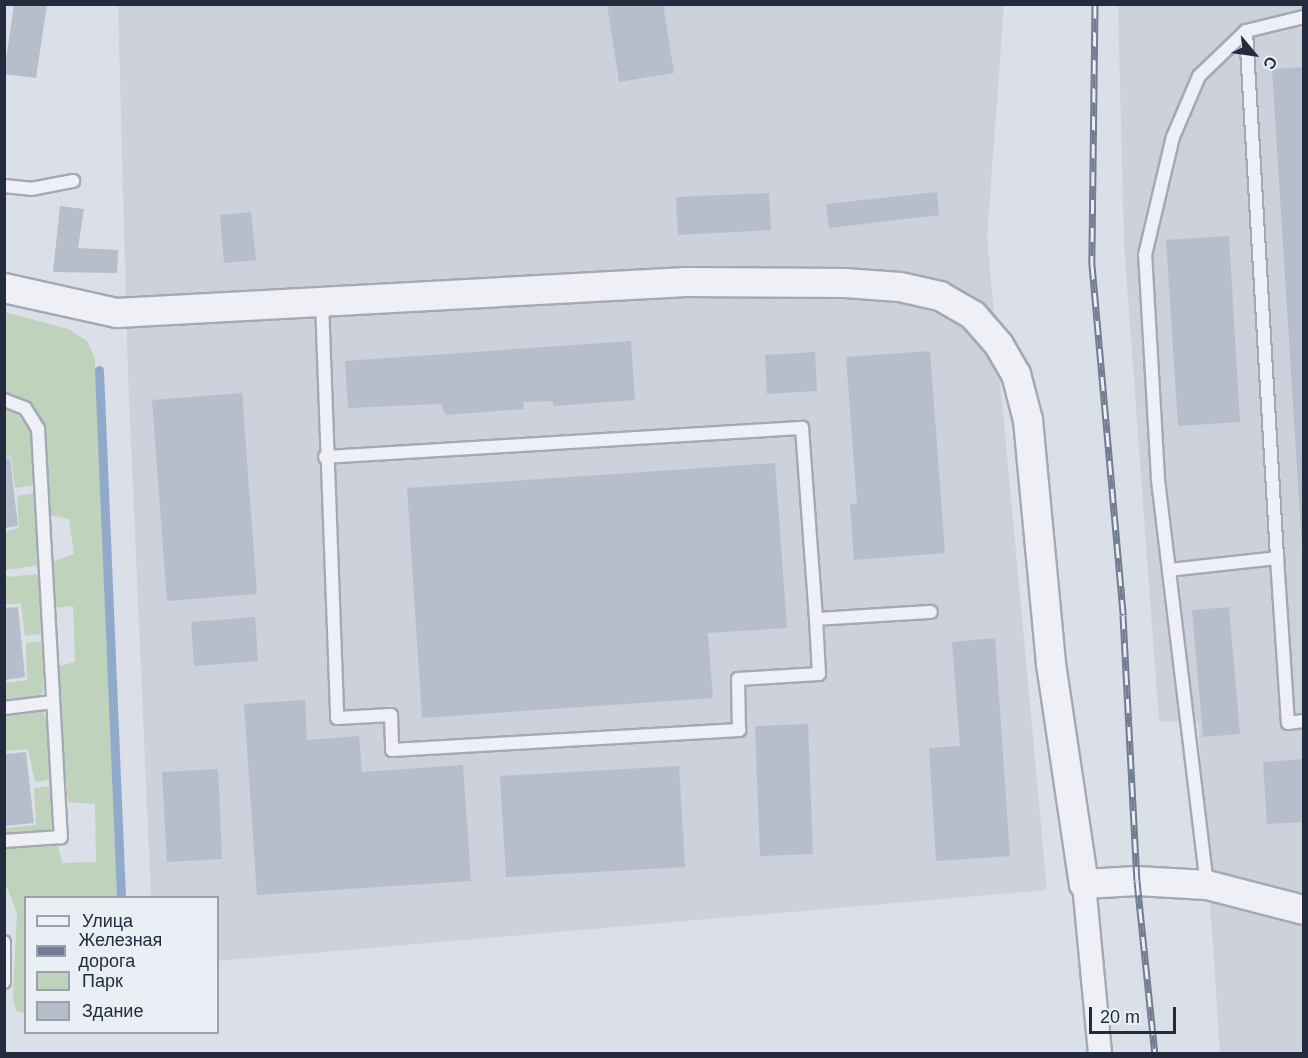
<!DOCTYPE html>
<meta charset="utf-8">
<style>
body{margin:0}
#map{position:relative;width:1308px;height:1058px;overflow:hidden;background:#dbdfe7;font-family:Helvetica,sans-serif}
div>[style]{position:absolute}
.built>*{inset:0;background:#ccd1dc}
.green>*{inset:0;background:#bfd2bb}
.stream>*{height:9px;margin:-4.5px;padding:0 4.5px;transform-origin:4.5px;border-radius:4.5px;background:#91aacc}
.building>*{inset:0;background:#b7bdca}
.roads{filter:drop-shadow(2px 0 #a4a9b4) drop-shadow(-2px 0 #a4a9b4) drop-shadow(0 2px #a4a9b4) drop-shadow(0 -2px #a4a9b4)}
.service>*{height:12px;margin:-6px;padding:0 6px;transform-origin:6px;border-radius:6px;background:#eef0f5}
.minor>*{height:22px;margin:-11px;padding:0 11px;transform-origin:11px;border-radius:11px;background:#eef0f5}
.tertiary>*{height:28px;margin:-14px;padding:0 14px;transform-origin:14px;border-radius:14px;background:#eef0f5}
.rail>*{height:7px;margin-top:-3.5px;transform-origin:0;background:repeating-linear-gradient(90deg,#eaeef5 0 14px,#727d92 0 28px);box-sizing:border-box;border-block:2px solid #727d92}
span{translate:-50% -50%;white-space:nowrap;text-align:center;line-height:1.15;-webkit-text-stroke:4.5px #eaeef5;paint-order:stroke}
.frame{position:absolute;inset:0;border:6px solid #232b3e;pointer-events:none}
.legend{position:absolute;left:24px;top:896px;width:195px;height:138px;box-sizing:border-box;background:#eaeef5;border:2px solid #9aa0ac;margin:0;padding:8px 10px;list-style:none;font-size:18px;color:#232b3e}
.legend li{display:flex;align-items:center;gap:12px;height:30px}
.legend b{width:30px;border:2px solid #9aa0ac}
.north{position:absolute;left:1224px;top:24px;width:60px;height:60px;-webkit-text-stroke:4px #eaeef5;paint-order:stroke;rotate:119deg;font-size:16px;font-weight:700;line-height:24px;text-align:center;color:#232b3e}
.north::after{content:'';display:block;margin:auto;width:21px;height:27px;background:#232b3e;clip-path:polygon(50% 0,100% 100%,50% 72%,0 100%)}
.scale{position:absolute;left:1089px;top:1007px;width:87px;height:27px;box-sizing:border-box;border:3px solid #232b3e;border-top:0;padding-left:8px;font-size:18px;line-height:21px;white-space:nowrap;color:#232b3e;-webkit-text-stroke:4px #eaeef5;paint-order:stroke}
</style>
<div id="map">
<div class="built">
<div style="clip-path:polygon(118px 5px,1004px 5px,987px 237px,1047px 890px,218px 961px,218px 898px,151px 897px,128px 375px)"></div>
<div style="clip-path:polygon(1118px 5px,1303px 5px,1303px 1053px,1220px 1053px,1198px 722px,1159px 722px,1124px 243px)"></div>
</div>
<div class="green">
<div style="clip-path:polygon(4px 312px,68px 329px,87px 341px,95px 359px,117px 897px,26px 898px,25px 1014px,16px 1011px,13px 996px,17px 912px,5px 883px,5px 847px,57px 845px,63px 863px,96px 862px,95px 804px,68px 802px,56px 667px,75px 662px,73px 606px,53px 608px,53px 562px,74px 554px,69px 519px,50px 515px,45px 426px,34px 408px,5px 394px)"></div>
<div style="clip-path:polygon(4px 408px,16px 413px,32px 435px,36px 485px,15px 488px,11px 457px,5px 457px)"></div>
<div style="clip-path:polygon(36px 493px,41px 565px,5px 570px,4px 532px,19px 528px,17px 496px)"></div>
<div style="clip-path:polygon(40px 574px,45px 633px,25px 636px,21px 604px,5px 604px,5px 577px)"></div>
<div style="clip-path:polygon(44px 641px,43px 692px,38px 698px,5px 705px,4px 683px,27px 680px,26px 643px)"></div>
<div style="clip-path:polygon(32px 710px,41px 710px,50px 724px,54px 779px,35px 782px,28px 749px,5px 751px,4px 713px)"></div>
<div style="clip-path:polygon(53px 786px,54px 822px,49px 832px,5px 837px,5px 828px,36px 825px,34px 788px)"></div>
</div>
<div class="stream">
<div style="left:99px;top:370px;width:528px;rotate:87.61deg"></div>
</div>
<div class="building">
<div style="clip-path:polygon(14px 4px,47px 4px,36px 78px,4px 74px)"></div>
<div style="clip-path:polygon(607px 4px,663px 4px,674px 73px,619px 82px)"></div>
<div style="clip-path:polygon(1304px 67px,1304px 548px,1302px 548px,1272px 69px)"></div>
<div style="clip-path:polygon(937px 192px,939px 215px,829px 228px,826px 204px)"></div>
<div style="clip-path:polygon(769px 193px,771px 230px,678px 235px,676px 197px)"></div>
<div style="clip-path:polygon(60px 206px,84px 209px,78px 248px,118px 250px,117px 273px,53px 272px)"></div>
<div style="clip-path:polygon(251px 212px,256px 260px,224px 263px,220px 215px)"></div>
<div style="clip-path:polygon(1229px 236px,1240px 422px,1178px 426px,1166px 240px)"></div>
<div style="clip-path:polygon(631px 341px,635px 400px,553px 406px,553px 401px,523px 402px,524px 409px,446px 415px,441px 404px,348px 408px,345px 361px)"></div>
<div style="clip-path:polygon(930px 351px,945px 553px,854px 560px,850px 504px,857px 504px,846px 357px)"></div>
<div style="clip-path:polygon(815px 352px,817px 391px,767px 394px,765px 355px)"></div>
<div style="clip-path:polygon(242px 393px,257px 594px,167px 601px,152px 400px)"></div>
<div style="clip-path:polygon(10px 458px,18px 526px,4px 528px,4px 459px)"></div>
<div style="clip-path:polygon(775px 463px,787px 628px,708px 633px,713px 698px,422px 718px,407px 488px)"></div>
<div style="clip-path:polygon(18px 607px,25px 677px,4px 680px,4px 608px)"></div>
<div style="clip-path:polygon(1229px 607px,1240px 734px,1203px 737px,1192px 610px)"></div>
<div style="clip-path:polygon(255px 617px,258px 661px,194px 666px,191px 622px)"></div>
<div style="clip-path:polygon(995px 638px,1010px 856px,936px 861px,929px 748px,960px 746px,952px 642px)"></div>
<div style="clip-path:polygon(305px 700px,307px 740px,359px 736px,362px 772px,463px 765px,471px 881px,257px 895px,244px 704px)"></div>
<div style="clip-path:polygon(808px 724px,813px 854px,760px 856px,755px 726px)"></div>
<div style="clip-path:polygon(26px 752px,34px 823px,4px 826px,4px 754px)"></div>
<div style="clip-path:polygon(1304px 759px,1304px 822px,1267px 824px,1263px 762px)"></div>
<div style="clip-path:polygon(679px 766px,685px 867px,506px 877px,500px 776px)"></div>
<div style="clip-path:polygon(218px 769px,222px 859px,167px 862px,162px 772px)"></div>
</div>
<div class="roads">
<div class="service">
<div style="left:1246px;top:31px;width:528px;rotate:86.63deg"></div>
<div style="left:4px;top:186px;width:27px;rotate:6deg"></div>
<div style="left:31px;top:189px;width:43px;rotate:-10.8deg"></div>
<div style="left:322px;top:302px;width:416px;rotate:87.9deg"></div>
<div style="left:337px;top:718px;width:54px;rotate:-3.2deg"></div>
<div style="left:391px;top:715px;width:35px;rotate:88deg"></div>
<div style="left:392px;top:750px;width:348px;rotate:-3.3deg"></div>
<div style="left:739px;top:730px;width:51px;rotate:-91.1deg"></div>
<div style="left:738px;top:679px;width:81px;rotate:-3.5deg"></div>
<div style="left:819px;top:674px;width:55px;rotate:-93.1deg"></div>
<div style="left:4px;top:400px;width:22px;rotate:21deg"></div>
<div style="left:25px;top:408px;width:25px;rotate:58deg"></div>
<div style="left:38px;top:429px;width:409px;rotate:86.8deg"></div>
<div style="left:61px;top:837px;width:57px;rotate:176deg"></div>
<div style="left:325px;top:457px;width:478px;rotate:-3.5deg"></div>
<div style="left:802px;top:428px;width:192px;rotate:85.8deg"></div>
<div style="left:816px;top:619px;width:115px;rotate:-3.5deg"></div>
<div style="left:1169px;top:570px;width:109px;rotate:-6.3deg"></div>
<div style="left:1277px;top:558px;width:165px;rotate:86.2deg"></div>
<div style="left:1288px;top:723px;width:16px;rotate:-7deg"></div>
<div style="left:4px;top:708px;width:49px;rotate:-7deg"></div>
<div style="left:1207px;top:885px;width:410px;rotate:-96.9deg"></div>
<div style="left:1158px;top:478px;width:223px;rotate:-93.3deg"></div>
<div style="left:1145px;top:255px;width:121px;rotate:-76.7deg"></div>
<div style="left:1173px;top:137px;width:66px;rotate:-66.9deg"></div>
<div style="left:1199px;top:76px;width:65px;rotate:-43.8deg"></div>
<div style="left:1246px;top:31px;width:60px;rotate:-13.6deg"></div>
<div style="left:4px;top:942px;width:40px;rotate:90deg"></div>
</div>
<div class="minor">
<div style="left:1084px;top:884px;width:171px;rotate:84.6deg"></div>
</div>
<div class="tertiary">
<div style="left:4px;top:288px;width:116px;rotate:12.5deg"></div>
<div style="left:117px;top:313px;width:570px;rotate:-3.12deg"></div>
<div style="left:686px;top:282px;width:159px;rotate:0.4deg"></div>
<div style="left:845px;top:283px;width:55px;rotate:4.2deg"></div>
<div style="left:900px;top:287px;width:41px;rotate:12.7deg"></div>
<div style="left:940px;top:296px;width:38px;rotate:30deg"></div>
<div style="left:973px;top:315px;width:40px;rotate:49deg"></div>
<div style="left:999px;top:345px;width:34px;rotate:60deg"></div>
<div style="left:1016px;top:374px;width:48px;rotate:75.4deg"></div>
<div style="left:1028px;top:420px;width:245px;rotate:84.6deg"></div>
<div style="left:1051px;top:664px;width:222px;rotate:81.5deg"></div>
<div style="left:1084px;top:884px;width:53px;rotate:-3.2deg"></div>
<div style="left:1137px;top:881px;width:70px;rotate:3.3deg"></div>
<div style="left:1207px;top:885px;width:100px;rotate:14.5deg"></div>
</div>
</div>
<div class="rail">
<div style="left:1095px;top:4px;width:261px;rotate:90.7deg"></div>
<div style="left:1092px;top:265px;width:351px;rotate:84.9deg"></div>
<div style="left:1123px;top:615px;width:266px;rotate:87deg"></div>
<div style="left:1137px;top:881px;width:174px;rotate:84.1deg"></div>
</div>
<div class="frame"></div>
<ul class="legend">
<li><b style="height:8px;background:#eef0f5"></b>Улица</li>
<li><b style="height:8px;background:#727d92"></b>Железная дорога</li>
<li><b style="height:16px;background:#bfd2bb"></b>Парк</li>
<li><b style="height:16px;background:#b7bdca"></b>Здание</li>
</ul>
<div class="north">С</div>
<div class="scale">20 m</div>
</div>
